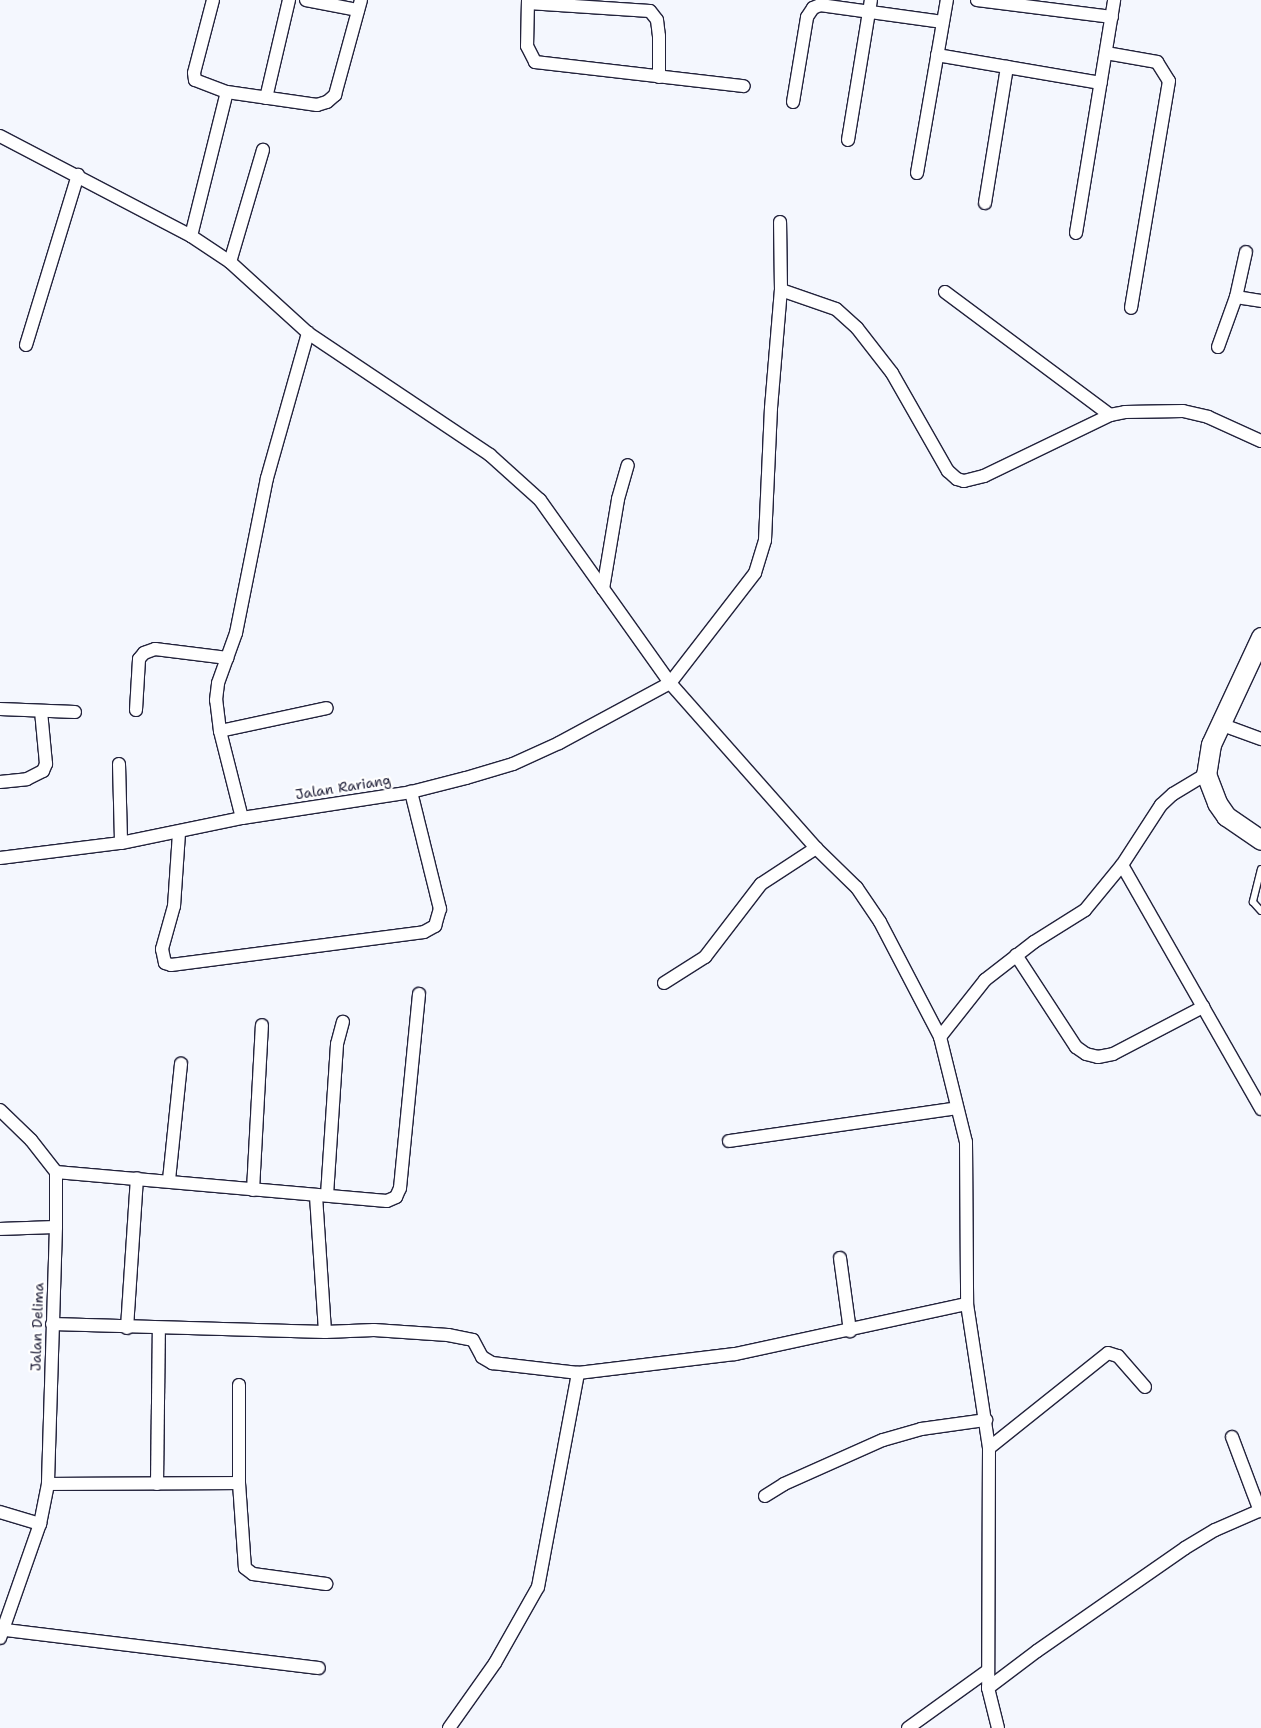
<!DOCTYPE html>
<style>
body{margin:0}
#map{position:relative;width:1261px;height:1728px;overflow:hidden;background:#f4f7fe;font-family:"Shantell Sans",sans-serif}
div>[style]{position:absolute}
.roads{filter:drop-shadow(1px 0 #22223b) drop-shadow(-1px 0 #22223b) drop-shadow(0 1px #22223b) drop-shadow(0 -1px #22223b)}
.lane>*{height:6px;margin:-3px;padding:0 3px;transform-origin:3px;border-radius:3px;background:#fff}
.street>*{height:12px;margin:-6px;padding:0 6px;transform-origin:6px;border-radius:6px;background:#fff}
.secondary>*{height:19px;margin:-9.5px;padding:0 9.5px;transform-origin:9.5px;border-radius:9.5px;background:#fff}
span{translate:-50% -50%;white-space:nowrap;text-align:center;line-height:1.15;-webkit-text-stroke:4.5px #fff;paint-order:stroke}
.street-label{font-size:14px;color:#22223b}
</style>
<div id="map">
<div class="roads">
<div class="lane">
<div style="left:1261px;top:869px;width:34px;rotate:104deg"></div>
<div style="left:1253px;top:902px;width:12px;rotate:48deg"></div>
</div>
<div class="street">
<div style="left:213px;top:0;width:75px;rotate:104.6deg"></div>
<div style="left:194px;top:73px;width:7px;rotate:82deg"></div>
<div style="left:195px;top:80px;width:34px;rotate:21deg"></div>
<div style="left:227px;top:92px;width:91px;rotate:8.2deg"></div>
<div style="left:317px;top:105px;width:10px;rotate:-17deg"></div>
<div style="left:327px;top:102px;width:11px;rotate:-41deg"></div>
<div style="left:335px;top:95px;width:98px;rotate:-74.7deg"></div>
<div style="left:306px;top:0;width:53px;rotate:10.9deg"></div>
<div style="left:528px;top:0;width:46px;rotate:91.2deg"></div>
<div style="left:527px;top:46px;width:18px;rotate:63deg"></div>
<div style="left:535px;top:62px;width:210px;rotate:6.6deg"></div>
<div style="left:977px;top:0;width:136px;rotate:7.2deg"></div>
<div style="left:528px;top:3px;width:122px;rotate:3.8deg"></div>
<div style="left:650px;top:11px;width:11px;rotate:52deg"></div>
<div style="left:657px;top:20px;width:16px;rotate:83deg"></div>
<div style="left:659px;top:36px;width:41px;rotate:90deg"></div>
<div style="left:1106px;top:53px;width:52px;rotate:10deg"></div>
<div style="left:1157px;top:62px;width:22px;rotate:58deg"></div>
<div style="left:1169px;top:81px;width:230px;rotate:99.5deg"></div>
<div style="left:937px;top:55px;width:166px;rotate:9.7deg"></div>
<div style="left:266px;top:98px;width:101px;rotate:-76.8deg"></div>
<div style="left:793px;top:102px;width:86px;rotate:-80.6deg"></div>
<div style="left:807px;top:17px;width:11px;rotate:-56deg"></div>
<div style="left:813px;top:8px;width:8px;rotate:-23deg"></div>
<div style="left:820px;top:5px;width:124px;rotate:7.9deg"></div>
<div style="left:0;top:136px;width:216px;rotate:27.6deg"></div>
<div style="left:191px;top:236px;width:47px;rotate:33.7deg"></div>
<div style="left:230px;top:262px;width:105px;rotate:42.3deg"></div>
<div style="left:308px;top:333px;width:219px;rotate:33.8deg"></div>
<div style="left:490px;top:455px;width:67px;rotate:42deg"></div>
<div style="left:540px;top:500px;width:224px;rotate:54.6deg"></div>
<div style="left:670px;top:683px;width:220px;rotate:48.5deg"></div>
<div style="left:816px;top:848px;width:57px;rotate:44.3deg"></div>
<div style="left:857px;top:888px;width:41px;rotate:55.9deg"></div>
<div style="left:880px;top:922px;width:130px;rotate:62.4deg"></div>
<div style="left:940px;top:1037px;width:108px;rotate:76.1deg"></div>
<div style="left:966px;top:1142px;width:162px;rotate:89.6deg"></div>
<div style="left:967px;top:1304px;width:146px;rotate:81.3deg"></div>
<div style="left:989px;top:1448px;width:240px;rotate:90.2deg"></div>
<div style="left:848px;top:140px;width:142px;rotate:-80.7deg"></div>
<div style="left:917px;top:173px;width:176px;rotate:-80.2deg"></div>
<div style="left:985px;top:203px;width:138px;rotate:-80.8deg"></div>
<div style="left:1076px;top:233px;width:236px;rotate:-80.7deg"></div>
<div style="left:191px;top:236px;width:148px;rotate:-76deg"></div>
<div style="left:230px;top:262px;width:117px;rotate:-73.6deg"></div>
<div style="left:781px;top:290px;width:58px;rotate:19.1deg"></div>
<div style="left:836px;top:309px;width:28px;rotate:42deg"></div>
<div style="left:857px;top:328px;width:57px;rotate:52.1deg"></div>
<div style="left:892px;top:373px;width:113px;rotate:60.3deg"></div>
<div style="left:948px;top:471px;width:12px;rotate:42deg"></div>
<div style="left:957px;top:479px;width:7px;rotate:16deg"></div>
<div style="left:964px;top:481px;width:21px;rotate:-14deg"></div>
<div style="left:984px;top:476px;width:140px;rotate:-25.8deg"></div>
<div style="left:1110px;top:415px;width:15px;rotate:-11deg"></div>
<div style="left:1125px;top:412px;width:58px;rotate:-1deg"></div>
<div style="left:1183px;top:411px;width:26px;rotate:13deg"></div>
<div style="left:1208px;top:417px;width:58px;rotate:24.4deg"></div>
<div style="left:945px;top:292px;width:206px;rotate:36.7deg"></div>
<div style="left:1236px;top:297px;width:25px;rotate:9deg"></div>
<div style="left:26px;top:345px;width:178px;rotate:-73deg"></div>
<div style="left:1218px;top:347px;width:53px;rotate:-70.2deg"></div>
<div style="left:1236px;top:297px;width:46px;rotate:-77.5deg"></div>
<div style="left:603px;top:589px;width:91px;rotate:-80.5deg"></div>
<div style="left:618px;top:499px;width:35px;rotate:-74deg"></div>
<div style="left:0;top:709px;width:75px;rotate:2.3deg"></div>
<div style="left:136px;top:710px;width:51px;rotate:-86.6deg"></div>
<div style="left:139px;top:659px;width:8px;rotate:-50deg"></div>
<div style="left:144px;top:653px;width:12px;rotate:-20deg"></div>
<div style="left:155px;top:649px;width:73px;rotate:7.1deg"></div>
<div style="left:1220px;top:724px;width:44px;rotate:20.1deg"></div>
<div style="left:220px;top:731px;width:109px;rotate:-12.1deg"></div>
<div style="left:119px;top:764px;width:79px;rotate:88.5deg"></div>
<div style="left:0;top:782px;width:27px;rotate:-6deg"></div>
<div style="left:27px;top:779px;width:18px;rotate:-27deg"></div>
<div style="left:43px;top:771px;width:8px;rotate:-67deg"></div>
<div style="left:46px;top:764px;width:53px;rotate:-95.4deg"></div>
<div style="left:242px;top:818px;width:90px;rotate:-104.2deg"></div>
<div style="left:220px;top:731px;width:31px;rotate:-97deg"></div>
<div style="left:216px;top:700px;width:17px;rotate:-83deg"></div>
<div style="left:218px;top:683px;width:53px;rotate:-70.2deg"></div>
<div style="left:236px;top:633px;width:158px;rotate:-78.7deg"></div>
<div style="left:267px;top:478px;width:151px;rotate:-74.2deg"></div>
<div style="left:179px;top:833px;width:73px;rotate:93.9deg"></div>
<div style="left:174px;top:906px;width:45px;rotate:105.6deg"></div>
<div style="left:162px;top:949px;width:14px;rotate:78deg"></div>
<div style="left:165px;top:963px;width:6px;rotate:18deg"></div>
<div style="left:171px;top:965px;width:255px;rotate:-7.4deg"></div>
<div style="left:424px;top:932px;width:13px;rotate:-29deg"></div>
<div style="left:435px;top:926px;width:18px;rotate:-74deg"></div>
<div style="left:440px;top:909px;width:121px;rotate:-103.9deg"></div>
<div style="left:0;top:858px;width:122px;rotate:-7.1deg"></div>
<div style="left:121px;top:843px;width:124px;rotate:-11.7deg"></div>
<div style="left:242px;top:818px;width:171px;rotate:-8.7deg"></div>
<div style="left:411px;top:792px;width:57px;rotate:-14.3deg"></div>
<div style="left:466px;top:778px;width:49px;rotate:-16.6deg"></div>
<div style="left:513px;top:764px;width:51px;rotate:-24.5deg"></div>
<div style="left:559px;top:743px;width:126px;rotate:-28.4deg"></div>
<div style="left:670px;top:683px;width:139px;rotate:-52.3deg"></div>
<div style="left:755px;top:573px;width:34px;rotate:-73deg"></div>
<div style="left:765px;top:540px;width:132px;rotate:-87.4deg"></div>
<div style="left:771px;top:408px;width:118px;rotate:-85.2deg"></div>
<div style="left:781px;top:290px;width:68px;rotate:-90.8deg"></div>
<div style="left:1122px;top:865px;width:281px;rotate:60.3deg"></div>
<div style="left:1016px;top:955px;width:110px;rotate:56.9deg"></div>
<div style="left:1076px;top:1047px;width:12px;rotate:35deg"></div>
<div style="left:1086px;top:1054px;width:12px;rotate:14deg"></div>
<div style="left:1098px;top:1057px;width:15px;rotate:-11deg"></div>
<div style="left:1113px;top:1054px;width:102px;rotate:-27.6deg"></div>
<div style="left:664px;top:983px;width:49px;rotate:-32.4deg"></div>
<div style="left:705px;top:957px;width:92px;rotate:-52.5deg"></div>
<div style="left:761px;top:884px;width:66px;rotate:-33.2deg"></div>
<div style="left:940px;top:1037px;width:73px;rotate:-51.7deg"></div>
<div style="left:985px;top:980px;width:62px;rotate:-37.8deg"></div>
<div style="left:1034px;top:942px;width:60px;rotate:-32.1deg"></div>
<div style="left:1085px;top:910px;width:58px;rotate:-50.6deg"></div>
<div style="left:1122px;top:865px;width:72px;rotate:-57deg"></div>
<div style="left:1161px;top:805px;width:16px;rotate:-43deg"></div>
<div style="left:1173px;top:794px;width:39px;rotate:-31deg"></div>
<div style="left:0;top:1110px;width:43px;rotate:44.1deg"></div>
<div style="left:31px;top:1140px;width:41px;rotate:52deg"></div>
<div style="left:56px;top:1172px;width:55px;rotate:90deg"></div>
<div style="left:56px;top:1227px;width:257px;rotate:91.8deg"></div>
<div style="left:48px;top:1484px;width:41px;rotate:101.3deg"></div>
<div style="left:40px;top:1524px;width:42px;rotate:-163.3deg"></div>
<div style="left:729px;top:1141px;width:230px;rotate:-8.2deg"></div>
<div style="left:56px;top:1172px;width:332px;rotate:5deg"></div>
<div style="left:387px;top:1201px;width:10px;rotate:-24deg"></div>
<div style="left:396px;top:1197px;width:10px;rotate:-66deg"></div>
<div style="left:400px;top:1188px;width:195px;rotate:-84.4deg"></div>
<div style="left:169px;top:1180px;width:117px;rotate:-84.1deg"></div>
<div style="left:253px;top:1190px;width:165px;rotate:-86.9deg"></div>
<div style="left:327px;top:1195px;width:151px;rotate:-86.2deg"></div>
<div style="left:337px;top:1044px;width:23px;rotate:-75deg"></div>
<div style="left:316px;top:1196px;width:136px;rotate:86.2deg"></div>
<div style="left:0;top:1229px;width:56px;rotate:-2deg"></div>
<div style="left:840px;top:1258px;width:74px;rotate:82.2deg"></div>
<div style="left:52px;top:1324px;width:273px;rotate:1.7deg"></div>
<div style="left:325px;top:1332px;width:49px;rotate:-2.3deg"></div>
<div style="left:374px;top:1330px;width:74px;rotate:3.9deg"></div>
<div style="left:448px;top:1335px;width:25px;rotate:11deg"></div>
<div style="left:473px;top:1340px;width:19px;rotate:62deg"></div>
<div style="left:482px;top:1357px;width:12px;rotate:31deg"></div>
<div style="left:492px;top:1363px;width:87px;rotate:6.6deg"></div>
<div style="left:578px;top:1373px;width:158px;rotate:-6.9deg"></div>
<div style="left:735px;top:1354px;width:237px;rotate:-12.2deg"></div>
<div style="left:127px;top:1328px;width:150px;rotate:-86.2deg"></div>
<div style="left:1232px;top:1437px;width:79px;rotate:69.3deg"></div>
<div style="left:989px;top:1448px;width:152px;rotate:-38.6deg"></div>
<div style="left:1108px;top:1353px;width:10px;rotate:17deg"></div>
<div style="left:1118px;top:1356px;width:41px;rotate:48.9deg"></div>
<div style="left:239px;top:1483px;width:98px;rotate:-90deg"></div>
<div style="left:48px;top:1484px;width:191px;rotate:-0.3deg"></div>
<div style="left:239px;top:1483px;width:85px;rotate:86deg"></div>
<div style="left:245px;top:1568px;width:10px;rotate:37deg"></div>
<div style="left:253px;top:1574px;width:74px;rotate:7.8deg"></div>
<div style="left:157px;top:1484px;width:156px;rotate:-89.3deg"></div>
<div style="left:765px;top:1496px;width:22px;rotate:-32deg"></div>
<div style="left:784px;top:1484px;width:108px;rotate:-24deg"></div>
<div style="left:883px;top:1440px;width:40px;rotate:-16deg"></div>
<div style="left:921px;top:1429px;width:66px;rotate:-7.9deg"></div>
<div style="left:5px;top:1630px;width:316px;rotate:6.9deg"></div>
<div style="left:0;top:1638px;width:121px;rotate:-70.7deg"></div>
<div style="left:449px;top:1728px;width:80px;rotate:-54.7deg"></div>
<div style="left:495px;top:1663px;width:87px;rotate:-60.5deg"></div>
<div style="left:538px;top:1587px;width:218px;rotate:-79.4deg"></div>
<div style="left:908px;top:1728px;width:96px;rotate:-35.7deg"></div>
<div style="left:998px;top:1728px;width:41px;rotate:-104deg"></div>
<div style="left:988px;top:1688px;width:61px;rotate:-37.1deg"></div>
<div style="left:1037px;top:1651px;width:180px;rotate:-34.8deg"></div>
<div style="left:1185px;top:1548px;width:35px;rotate:-31deg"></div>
<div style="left:1215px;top:1530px;width:50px;rotate:-23.5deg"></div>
</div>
<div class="secondary">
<div style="left:1261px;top:637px;width:118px;rotate:115deg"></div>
<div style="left:1211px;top:744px;width:30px;rotate:99deg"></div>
<div style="left:1206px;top:774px;width:31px;rotate:69deg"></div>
<div style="left:1217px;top:803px;width:16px;rotate:55deg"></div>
<div style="left:1226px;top:816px;width:42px;rotate:34.4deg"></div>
</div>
</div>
<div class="street-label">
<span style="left:343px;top:787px;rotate:-9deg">Jalan Rariang</span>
<span style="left:37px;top:1327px;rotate:-88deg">Jalan Delima</span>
</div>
</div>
